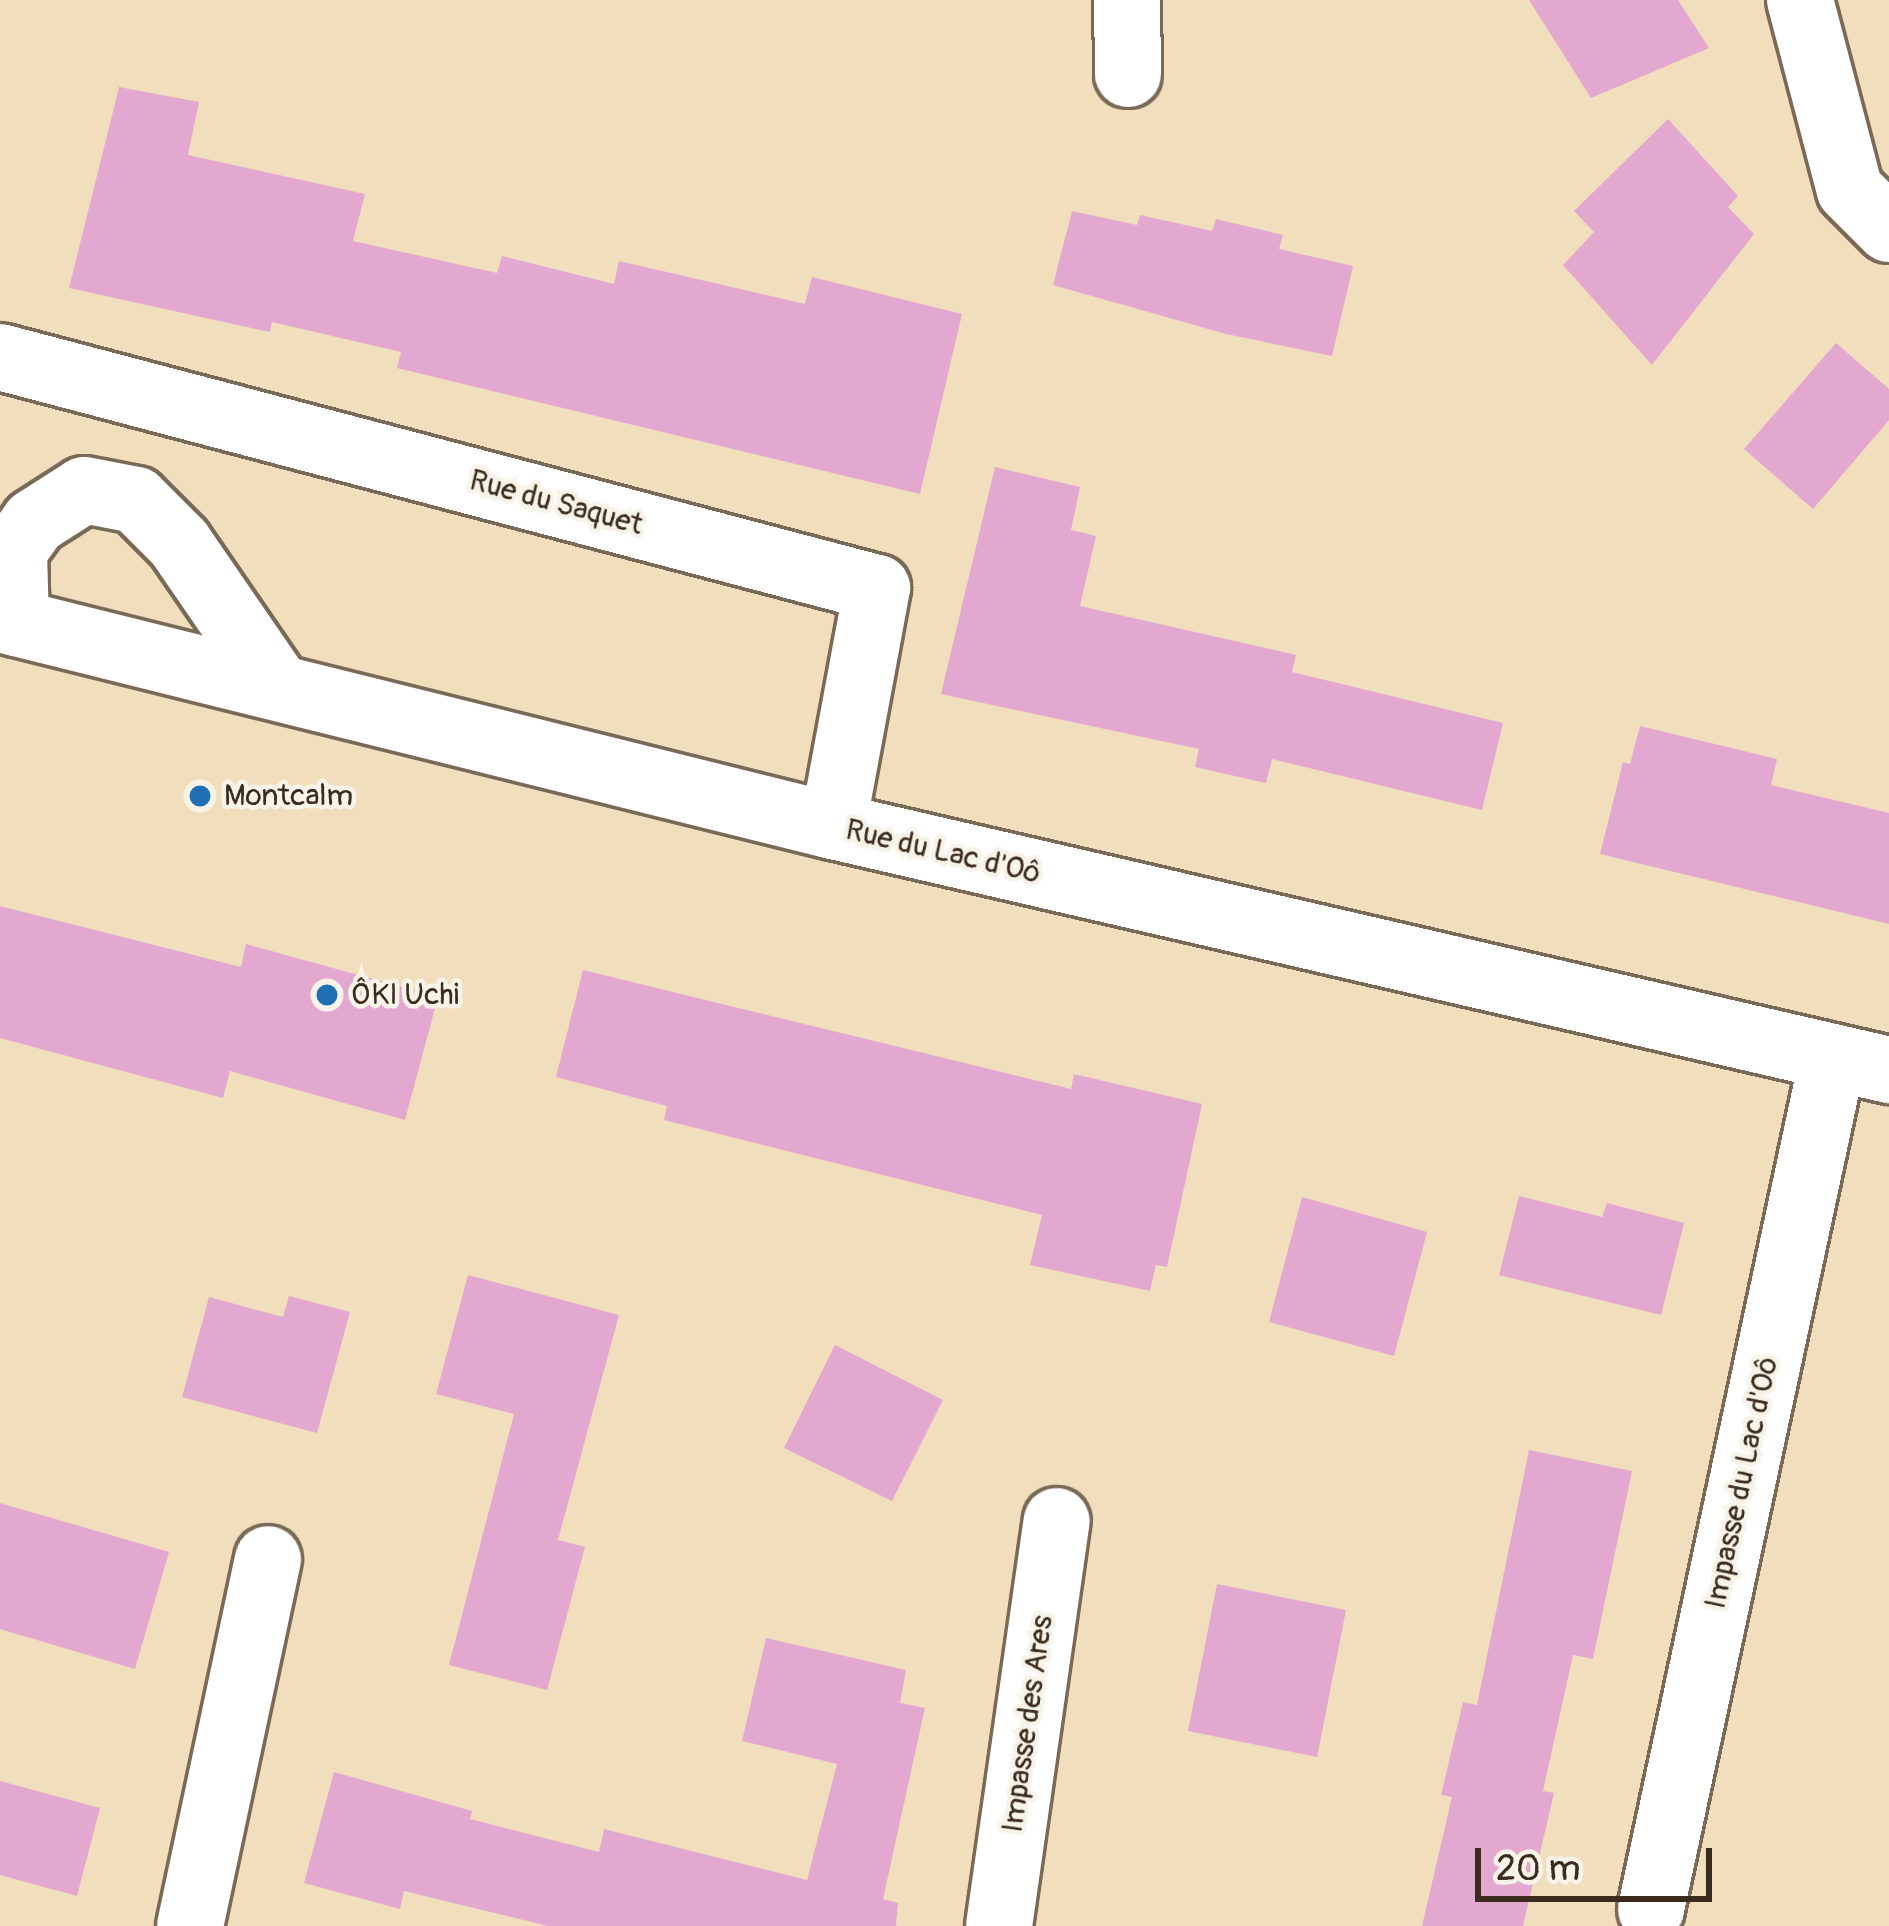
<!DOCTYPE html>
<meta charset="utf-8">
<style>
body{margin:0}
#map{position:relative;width:1889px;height:1926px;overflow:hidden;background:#f0debd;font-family:Pangolin,sans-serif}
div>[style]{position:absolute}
.building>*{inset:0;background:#e3a8d0}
.roads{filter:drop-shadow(3px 0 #7a6956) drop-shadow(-3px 0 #7a6956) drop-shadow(0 3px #7a6956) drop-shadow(0 -3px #7a6956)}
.minor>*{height:66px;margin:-33px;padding:0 33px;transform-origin:33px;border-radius:33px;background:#fff}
.dots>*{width:33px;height:33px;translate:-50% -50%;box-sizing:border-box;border:6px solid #f7f3e8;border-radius:50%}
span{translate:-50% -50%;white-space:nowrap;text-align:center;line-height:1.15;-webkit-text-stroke:9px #f7f3e8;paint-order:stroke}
.street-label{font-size:30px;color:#3b2a1e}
.poi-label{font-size:30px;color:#3b2a1e}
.left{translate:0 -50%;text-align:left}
.scale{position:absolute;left:1475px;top:1848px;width:237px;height:54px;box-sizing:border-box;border:6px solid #3b2a1e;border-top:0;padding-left:15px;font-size:36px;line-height:42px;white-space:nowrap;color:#3b2a1e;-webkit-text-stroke:9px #f7f3e8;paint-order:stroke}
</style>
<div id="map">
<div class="building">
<div style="clip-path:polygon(1529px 0,1678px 0,1709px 48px,1591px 98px)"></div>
<div style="clip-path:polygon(119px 87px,199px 102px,188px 155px,365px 194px,353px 241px,497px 273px,502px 256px,614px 284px,619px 261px,805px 304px,812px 277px,962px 314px,920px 494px,397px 368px,401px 352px,272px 322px,270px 332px,69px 288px)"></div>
<div style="clip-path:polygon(1668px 119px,1738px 196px,1728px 207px,1754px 234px,1652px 365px,1563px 265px,1594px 232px,1574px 211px)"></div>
<div style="clip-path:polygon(1072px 211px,1137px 225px,1140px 215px,1212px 231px,1216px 219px,1283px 235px,1279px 249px,1353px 266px,1332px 356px,1226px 334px,1053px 285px)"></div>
<div style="clip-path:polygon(1836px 343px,1889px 389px,1889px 420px,1813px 509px,1744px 449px)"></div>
<div style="clip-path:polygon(995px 467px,1080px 487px,1071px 530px,1096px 536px,1080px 606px,1296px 655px,1292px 672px,1503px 723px,1482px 810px,1272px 759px,1266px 783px,1195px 767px,1199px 749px,941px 694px)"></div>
<div style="clip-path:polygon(1640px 726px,1777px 759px,1771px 785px,1889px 813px,1889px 924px,1600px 854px,1623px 762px,1630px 764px)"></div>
<div style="clip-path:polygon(0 906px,241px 967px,246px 944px,438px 997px,405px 1120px,230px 1071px,223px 1098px,0 1038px)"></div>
<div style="clip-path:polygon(583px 970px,1071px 1089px,1074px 1074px,1202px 1104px,1167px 1267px,1156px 1265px,1150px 1291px,1030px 1265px,1042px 1215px,664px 1120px,667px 1106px,556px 1077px)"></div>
<div style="clip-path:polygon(1519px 1196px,1602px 1217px,1607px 1203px,1684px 1223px,1661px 1315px,1499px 1275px)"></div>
<div style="clip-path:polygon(1302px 1197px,1427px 1232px,1394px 1356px,1269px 1322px)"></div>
<div style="clip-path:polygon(468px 1275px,619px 1315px,558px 1540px,585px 1547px,547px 1690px,449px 1665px,514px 1414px,436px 1394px)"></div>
<div style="clip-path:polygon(289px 1296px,350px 1312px,317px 1433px,182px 1397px,209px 1297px,283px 1317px)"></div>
<div style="clip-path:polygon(835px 1345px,943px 1400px,892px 1501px,784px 1448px)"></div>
<div style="clip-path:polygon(1529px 1450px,1632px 1471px,1593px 1659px,1573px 1655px,1543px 1791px,1554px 1793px,1523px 1926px,1422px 1926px,1452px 1797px,1441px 1795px,1463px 1702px,1477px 1705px)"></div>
<div style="clip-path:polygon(0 1503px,169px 1552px,135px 1669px,0 1629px)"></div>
<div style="clip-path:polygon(1217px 1584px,1346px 1610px,1317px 1757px,1188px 1731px)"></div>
<div style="clip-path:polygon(766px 1638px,906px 1670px,900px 1703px,925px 1708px,883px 1899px,898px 1903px,896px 1926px,548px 1926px,404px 1891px,400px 1909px,304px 1883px,334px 1772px,472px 1811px,470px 1819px,599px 1852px,604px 1829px,807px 1880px,837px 1764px,742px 1741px)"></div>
<div style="clip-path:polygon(0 1781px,100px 1808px,77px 1896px,0 1875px)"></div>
</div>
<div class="roads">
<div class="minor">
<div style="left:1127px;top:0;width:74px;rotate:89.2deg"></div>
<div style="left:1800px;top:0;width:196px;rotate:75.3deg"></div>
<div style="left:1850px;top:190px;width:55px;rotate:45deg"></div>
<div style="left:0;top:357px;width:907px;rotate:14.76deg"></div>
<div style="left:877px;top:588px;width:242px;rotate:100.5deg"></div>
<div style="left:0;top:619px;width:858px;rotate:13.96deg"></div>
<div style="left:833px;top:826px;width:1084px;rotate:13.01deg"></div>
<div style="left:16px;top:623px;width:73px;rotate:-91.6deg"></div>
<div style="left:14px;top:550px;width:34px;rotate:-54deg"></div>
<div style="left:34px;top:522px;width:59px;rotate:-32.6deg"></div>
<div style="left:84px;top:490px;width:53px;rotate:10.9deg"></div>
<div style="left:136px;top:500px;width:61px;rotate:45deg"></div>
<div style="left:179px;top:543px;width:175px;rotate:55.5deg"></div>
<div style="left:1651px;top:1909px;width:871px;rotate:-77.94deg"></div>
<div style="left:190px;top:1926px;width:375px;rotate:-78deg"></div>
<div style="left:999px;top:1926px;width:409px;rotate:-81.9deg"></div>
</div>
</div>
<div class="dots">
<div style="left:200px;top:796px;background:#1f6fb2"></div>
<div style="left:327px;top:995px;background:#1f6fb2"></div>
</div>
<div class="street-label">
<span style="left:556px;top:503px;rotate:15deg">Rue du Saquet</span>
<span style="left:943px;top:852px;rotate:13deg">Rue du Lac d'Oô</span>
<span style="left:1742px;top:1483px;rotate:-78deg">Impasse du Lac d'Oô</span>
<span style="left:1028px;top:1724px;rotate:-82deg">Impasse des Ares</span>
</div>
<div class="poi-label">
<span class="left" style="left:224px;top:796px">Montcalm</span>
<span class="left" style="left:351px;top:995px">ÔKI Uchi</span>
</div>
<div class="scale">20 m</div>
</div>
